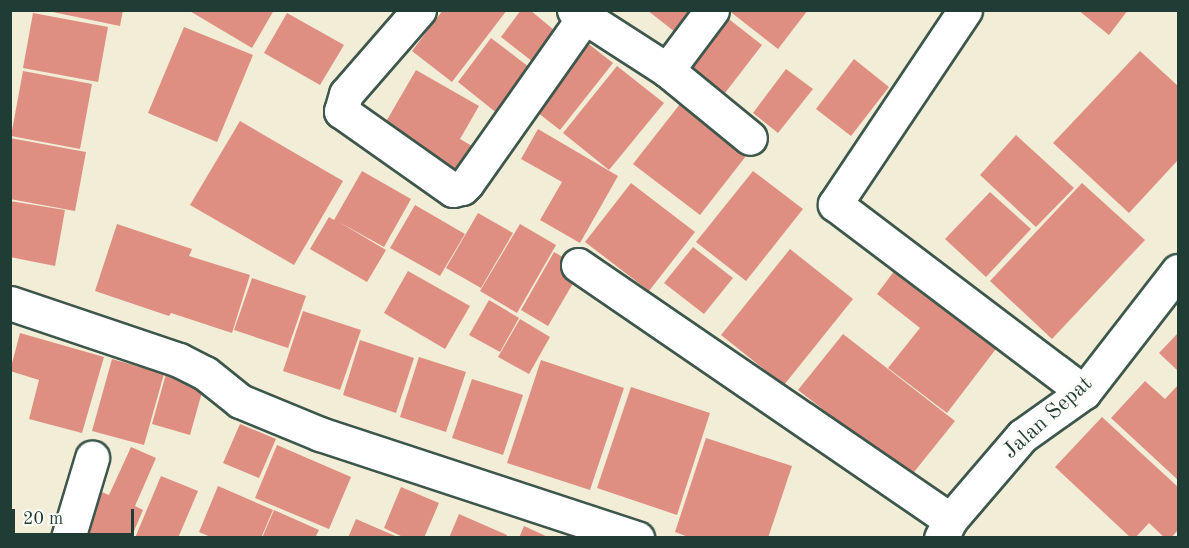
<!DOCTYPE html>
<style>
body{margin:0}
#map{position:relative;width:1189px;height:548px;overflow:hidden;background:#f1edd6;font-family:"Old Standard TT",serif}
div>[style]{position:absolute}
.building>*{inset:0;background:#df8f82}
.roads{filter:drop-shadow(2px 0 #3e574c) drop-shadow(-2px 0 #3e574c) drop-shadow(0 2px #3e574c) drop-shadow(0 -2px #3e574c)}
.minor>*{height:33px;margin:-16.5px;padding:0 16.5px;transform-origin:16.5px;border-radius:16.5px;background:#fff}
.tertiary>*{height:33px;margin:-16.5px;padding:0 16.5px;transform-origin:16.5px;border-radius:16.5px;background:#fff}
span{translate:-50% -50%;white-space:nowrap;text-align:center;line-height:1.15;-webkit-text-stroke:4.5px #fdfcf7;paint-order:stroke}
.street-label{font-size:22px;color:#1f3d34}
.frame{position:absolute;inset:0;border:12px solid #1f3d34;pointer-events:none}
.scale{position:absolute;left:12px;top:509px;width:122px;height:27px;box-sizing:border-box;border:3px solid #1f3d34;border-top:0;padding-left:8px;font-size:18px;line-height:21px;white-space:nowrap;color:#1f3d34;-webkit-text-stroke:4px #fdfcf7;paint-order:stroke}
</style>
<div id="map">
<div class="building">
<div style="clip-path:polygon(43px 10px,123px 10px,120px 26px)"></div>
<div style="clip-path:polygon(188px 10px,274px 10px,252px 48px)"></div>
<div style="clip-path:polygon(443px 10px,507px 10px,452px 82px,412px 51px)"></div>
<div style="clip-path:polygon(521px 10px,530px 10px,560px 35px,537px 65px,501px 37px)"></div>
<div style="clip-path:polygon(647px 10px,700px 10px,680px 36px)"></div>
<div style="clip-path:polygon(728px 10px,808px 10px,778px 49px)"></div>
<div style="clip-path:polygon(1078px 10px,1128px 10px,1109px 35px)"></div>
<div style="clip-path:polygon(33px 13px,108px 27px,98px 82px,23px 68px)"></div>
<div style="clip-path:polygon(287px 13px,344px 45px,320px 85px,264px 53px)"></div>
<div style="clip-path:polygon(721px 13px,762px 45px,725px 93px,683px 61px)"></div>
<div style="clip-path:polygon(184px 27px,253px 55px,217px 142px,148px 113px)"></div>
<div style="clip-path:polygon(577px 35px,613px 63px,560px 130px,524px 102px)"></div>
<div style="clip-path:polygon(491px 38px,533px 70px,498px 114px,458px 82px)"></div>
<div style="clip-path:polygon(1140px 51px,1178px 86px,1178px 160px,1129px 213px,1053px 143px)"></div>
<div style="clip-path:polygon(854px 59px,889px 87px,851px 136px,816px 109px)"></div>
<div style="clip-path:polygon(617px 66px,664px 103px,609px 170px,563px 133px)"></div>
<div style="clip-path:polygon(786px 69px,813px 89px,778px 133px,753px 113px)"></div>
<div style="clip-path:polygon(416px 70px,479px 106px,460px 139px,477px 149px,460px 178px,380px 132px)"></div>
<div style="clip-path:polygon(23px 71px,92px 84px,80px 149px,11px 136px)"></div>
<div style="clip-path:polygon(680px 104px,746px 156px,700px 215px,633px 164px)"></div>
<div style="clip-path:polygon(240px 121px,343px 181px,294px 265px,190px 205px)"></div>
<div style="clip-path:polygon(538px 129px,618px 176px,580px 243px,540px 220px,562px 182px,521px 159px)"></div>
<div style="clip-path:polygon(1016px 135px,1074px 188px,1036px 227px,980px 175px)"></div>
<div style="clip-path:polygon(10px 138px,86px 152px,75px 211px,10px 199px)"></div>
<div style="clip-path:polygon(362px 171px,411px 199px,384px 247px,339px 222px,386px 250px,367px 282px,310px 249px,329px 217px,334px 220px)"></div>
<div style="clip-path:polygon(753px 171px,803px 209px,746px 281px,696px 242px)"></div>
<div style="clip-path:polygon(631px 183px,695px 232px,649px 291px,585px 242px)"></div>
<div style="clip-path:polygon(1082px 183px,1145px 240px,1052px 339px,990px 281px)"></div>
<div style="clip-path:polygon(990px 192px,1031px 229px,986px 277px,945px 239px)"></div>
<div style="clip-path:polygon(10px 201px,65px 210px,55px 266px,10px 257px)"></div>
<div style="clip-path:polygon(415px 205px,465px 234px,440px 276px,390px 248px)"></div>
<div style="clip-path:polygon(478px 213px,513px 233px,481px 288px,446px 268px)"></div>
<div style="clip-path:polygon(117px 224px,192px 249px,189px 256px,250px 275px,232px 333px,171px 313px,169px 316px,95px 291px)"></div>
<div style="clip-path:polygon(520px 224px,556px 245px,517px 313px,480px 291px)"></div>
<div style="clip-path:polygon(693px 247px,733px 278px,704px 314px,664px 283px)"></div>
<div style="clip-path:polygon(790px 249px,853px 299px,784px 385px,721px 335px)"></div>
<div style="clip-path:polygon(554px 252px,582px 268px,548px 326px,521px 310px)"></div>
<div style="clip-path:polygon(901px 262px,1002px 341px,947px 413px,888px 368px,920px 328px,877px 294px)"></div>
<div style="clip-path:polygon(408px 271px,470px 306px,445px 349px,384px 313px)"></div>
<div style="clip-path:polygon(252px 278px,306px 296px,288px 348px,234px 330px)"></div>
<div style="clip-path:polygon(489px 300px,519px 318px,500px 352px,469px 335px)"></div>
<div style="clip-path:polygon(303px 311px,361px 330px,340px 390px,283px 371px)"></div>
<div style="clip-path:polygon(520px 319px,550px 337px,529px 374px,498px 357px)"></div>
<div style="clip-path:polygon(20px 333px,104px 357px,82px 433px,29px 419px,39px 380px,10px 371px)"></div>
<div style="clip-path:polygon(1178px 333px,1178px 371px,1159px 353px)"></div>
<div style="clip-path:polygon(843px 334px,955px 421px,910px 477px,798px 390px)"></div>
<div style="clip-path:polygon(360px 340px,414px 358px,396px 413px,343px 395px)"></div>
<div style="clip-path:polygon(419px 357px,466px 372px,446px 432px,400px 417px)"></div>
<div style="clip-path:polygon(112px 359px,164px 374px,144px 445px,92px 431px)"></div>
<div style="clip-path:polygon(541px 360px,624px 388px,590px 490px,507px 463px)"></div>
<div style="clip-path:polygon(166px 374px,204px 385px,190px 435px,152px 424px)"></div>
<div style="clip-path:polygon(472px 379px,523px 395px,503px 455px,452px 438px)"></div>
<div style="clip-path:polygon(1145px 381px,1165px 399px,1178px 385px,1178px 480px,1111px 418px)"></div>
<div style="clip-path:polygon(631px 387px,710px 413px,677px 515px,597px 488px)"></div>
<div style="clip-path:polygon(1102px 417px,1178px 487px,1178px 530px,1171px 538px,1165px 538px,1149px 523px,1135px 538px,1131px 538px,1055px 467px)"></div>
<div style="clip-path:polygon(240px 424px,276px 439px,259px 478px,223px 463px)"></div>
<div style="clip-path:polygon(706px 438px,792px 466px,768px 538px,691px 538px,675px 532px)"></div>
<div style="clip-path:polygon(277px 445px,351px 477px,329px 529px,255px 498px)"></div>
<div style="clip-path:polygon(131px 447px,156px 458px,135px 506px,143px 510px,131px 538px,78px 538px,94px 489px,109px 495px)"></div>
<div style="clip-path:polygon(161px 476px,198px 491px,178px 538px,135px 538px)"></div>
<div style="clip-path:polygon(218px 486px,273px 510px,261px 538px,213px 538px,199px 532px)"></div>
<div style="clip-path:polygon(401px 487px,439px 503px,424px 538px,405px 538px,384px 528px)"></div>
<div style="clip-path:polygon(274px 510px,319px 530px,315px 538px,262px 538px)"></div>
<div style="clip-path:polygon(459px 514px,507px 535px,506px 538px,449px 538px)"></div>
<div style="clip-path:polygon(356px 519px,400px 538px,348px 538px)"></div>
<div style="clip-path:polygon(524px 526px,550px 538px,519px 538px)"></div>
</div>
<div class="roads">
<div class="minor">
<div style="left:419px;top:10px;width:111px;rotate:131deg"></div>
<div style="left:346px;top:94px;width:18px;rotate:106deg"></div>
<div style="left:341px;top:111px;width:137px;rotate:35.2deg"></div>
<div style="left:453px;top:190px;width:9px;rotate:-13deg"></div>
<div style="left:462px;top:188px;width:7px;rotate:-45deg"></div>
<div style="left:467px;top:183px;width:203px;rotate:-54.8deg"></div>
<div style="left:574px;top:10px;width:111px;rotate:32.8deg"></div>
<div style="left:667px;top:70px;width:107px;rotate:39.3deg"></div>
<div style="left:965px;top:10px;width:234px;rotate:123.8deg"></div>
<div style="left:835px;top:204px;width:312px;rotate:37.1deg"></div>
<div style="left:667px;top:70px;width:75px;rotate:-53.1deg"></div>
<div style="left:578px;top:265px;width:451px;rotate:34.4deg"></div>
<div style="left:10px;top:303px;width:178px;rotate:18.6deg"></div>
<div style="left:179px;top:360px;width:29px;rotate:27deg"></div>
<div style="left:205px;top:373px;width:45px;rotate:38.7deg"></div>
<div style="left:240px;top:401px;width:87px;rotate:22.4deg"></div>
<div style="left:320px;top:434px;width:334px;rotate:18.2deg"></div>
<div style="left:68px;top:538px;width:84px;rotate:-73.3deg"></div>
</div>
<div class="tertiary">
<div style="left:941px;top:538px;width:20px;rotate:-63deg"></div>
<div style="left:950px;top:520px;width:111px;rotate:-49.4deg"></div>
<div style="left:1022px;top:436px;width:76px;rotate:-35.4deg"></div>
<div style="left:1084px;top:392px;width:153px;rotate:-52.2deg"></div>
</div>
</div>
<div class="street-label">
<span style="left:1048px;top:418px;rotate:-42deg">Jalan Sepat</span>
</div>
<div class="frame"></div>
<div class="scale">20 m</div>
</div>
